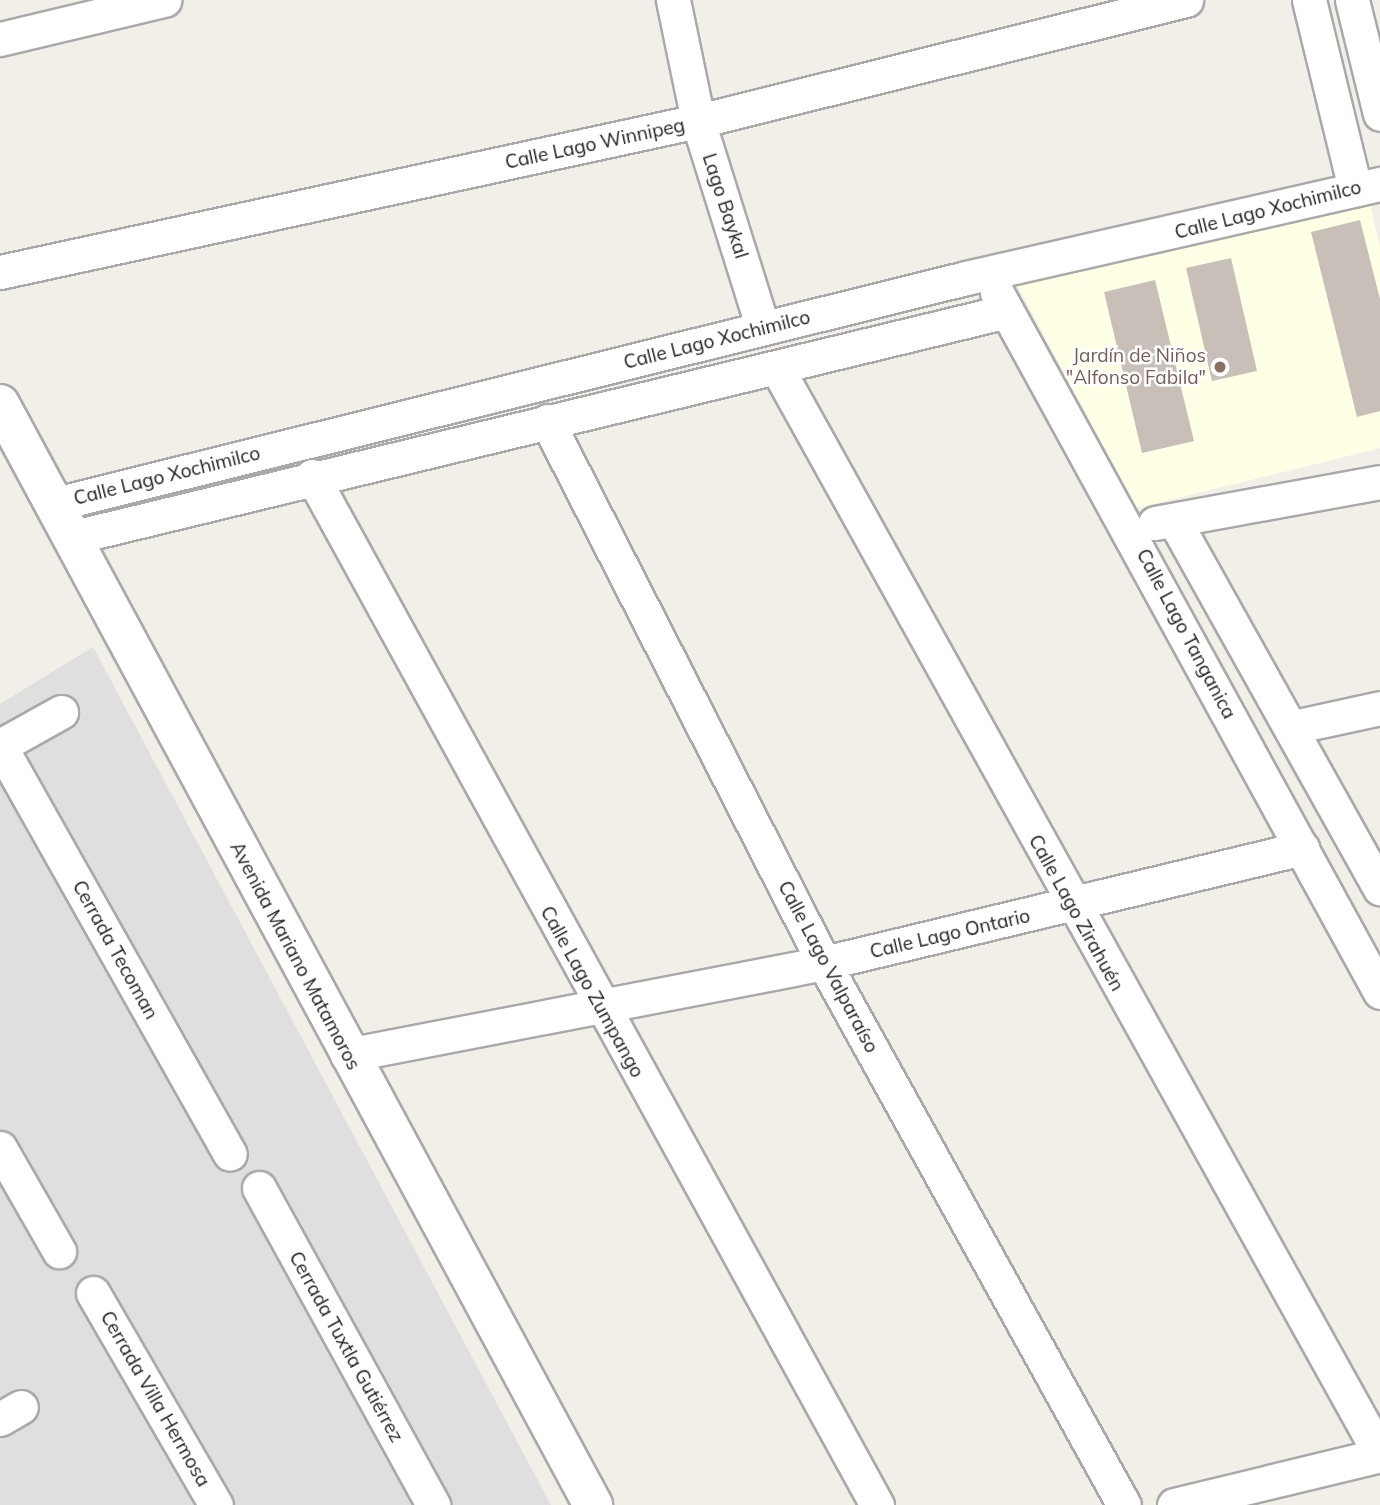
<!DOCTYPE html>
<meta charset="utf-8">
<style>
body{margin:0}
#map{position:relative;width:1380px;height:1505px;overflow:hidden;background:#f2efe9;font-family:Mulish,sans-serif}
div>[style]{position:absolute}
.residential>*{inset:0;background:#e0dfdf}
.education>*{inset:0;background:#ffffe5}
.building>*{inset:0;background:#c7bfb8}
.roads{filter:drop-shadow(2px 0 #a9a9a9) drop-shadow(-2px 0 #a9a9a9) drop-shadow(0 2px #a9a9a9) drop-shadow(0 -2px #a9a9a9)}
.minor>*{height:33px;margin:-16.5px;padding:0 16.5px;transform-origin:16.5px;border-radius:16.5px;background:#fff}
.tertiary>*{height:38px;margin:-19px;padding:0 19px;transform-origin:19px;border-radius:19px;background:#fff}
.dots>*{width:19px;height:19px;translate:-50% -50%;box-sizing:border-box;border:4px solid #fff;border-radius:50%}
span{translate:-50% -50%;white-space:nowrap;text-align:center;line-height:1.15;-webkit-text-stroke:5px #fff;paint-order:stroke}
.street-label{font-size:19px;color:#222}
.education-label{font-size:19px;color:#785e54}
.right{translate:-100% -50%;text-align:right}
</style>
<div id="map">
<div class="residential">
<div style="clip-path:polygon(93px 647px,551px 1505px,0 1505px,0 704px)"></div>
</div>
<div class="education">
<div style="clip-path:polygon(1370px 204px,1380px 248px,1380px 448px,1137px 508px,1017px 285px)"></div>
</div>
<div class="building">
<div style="clip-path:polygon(1360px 220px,1380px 299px,1380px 411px,1357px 417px,1311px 232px)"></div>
<div style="clip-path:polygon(1231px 258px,1257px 371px,1212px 381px,1186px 268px)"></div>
<div style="clip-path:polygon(1155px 280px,1194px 441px,1142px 453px,1104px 292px)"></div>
</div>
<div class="roads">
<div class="minor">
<div style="left:673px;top:0;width:124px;rotate:78.3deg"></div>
<div style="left:698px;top:121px;width:217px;rotate:72.6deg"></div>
<div style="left:1309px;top:0;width:195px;rotate:76.3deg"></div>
<div style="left:1352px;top:0;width:117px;rotate:76.2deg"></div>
<div style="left:0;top:39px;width:169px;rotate:-13.4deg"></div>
<div style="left:0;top:272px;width:714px;rotate:-12.21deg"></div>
<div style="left:698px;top:121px;width:503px;rotate:-13.93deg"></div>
<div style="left:997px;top:293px;width:797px;rotate:61.28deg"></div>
<div style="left:777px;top:368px;width:1242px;rotate:60.96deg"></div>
<div style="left:547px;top:421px;width:609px;rotate:62.93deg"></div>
<div style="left:824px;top:963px;width:619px;rotate:61.04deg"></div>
<div style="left:312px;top:476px;width:1174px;rotate:61.23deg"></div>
<div style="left:55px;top:504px;width:939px;rotate:-13.93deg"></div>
<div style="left:966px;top:278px;width:425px;rotate:-12.8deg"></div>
<div style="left:1174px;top:520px;width:422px;rotate:60.8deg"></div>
<div style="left:1155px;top:523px;width:229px;rotate:-10.3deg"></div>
<div style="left:74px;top:537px;width:956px;rotate:-13.61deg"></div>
<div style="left:1293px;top:727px;width:89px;rotate:-12.3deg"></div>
<div style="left:0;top:746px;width:468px;rotate:60.6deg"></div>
<div style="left:0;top:746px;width:70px;rotate:-29.1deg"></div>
<div style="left:347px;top:1055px;width:486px;rotate:-10.9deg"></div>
<div style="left:824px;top:963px;width:492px;rotate:-13.5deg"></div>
<div style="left:0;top:1148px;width:119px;rotate:60.2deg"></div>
<div style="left:259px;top:1188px;width:362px;rotate:61.2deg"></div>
<div style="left:93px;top:1293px;width:245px;rotate:59.9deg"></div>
<div style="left:0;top:1419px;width:24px;rotate:-30deg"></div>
<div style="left:1174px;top:1505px;width:212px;rotate:-13.6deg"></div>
</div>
<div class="tertiary">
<div style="left:0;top:404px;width:1251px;rotate:61.69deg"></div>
</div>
</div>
<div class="dots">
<div style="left:1220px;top:367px;background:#8d6e63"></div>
</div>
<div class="street-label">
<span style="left:595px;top:144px;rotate:-12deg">Calle Lago Winnipeg</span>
<span style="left:725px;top:206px;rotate:72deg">Lago Baykal</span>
<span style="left:1268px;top:210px;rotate:-14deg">Calle Lago Xochimilco</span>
<span style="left:717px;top:340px;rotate:-14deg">Calle Lago Xochimilco</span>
<span style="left:167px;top:476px;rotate:-14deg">Calle Lago Xochimilco</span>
<span style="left:1186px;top:634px;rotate:62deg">Calle Lago Tanganica</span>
<span style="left:1076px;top:913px;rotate:61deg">Calle Lago Zirahuén</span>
<span style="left:950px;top:934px;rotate:-13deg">Calle Lago Ontario</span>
<span style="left:115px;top:950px;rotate:61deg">Cerrada Tecoman</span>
<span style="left:295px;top:956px;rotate:62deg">Avenida Mariano Matamoros</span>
<span style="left:828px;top:967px;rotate:62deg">Calle Lago Valparaíso</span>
<span style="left:592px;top:992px;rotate:61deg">Calle Lago Zumpango</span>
<span style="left:346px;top:1347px;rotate:61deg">Cerrada Tuxtla Gutiérrez</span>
<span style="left:155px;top:1399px;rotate:60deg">Cerrada Villa Hermosa</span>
</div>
<div class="education-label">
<span class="right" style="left:1206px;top:367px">Jardín de Niños<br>"Alfonso Fabila"</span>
</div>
</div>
